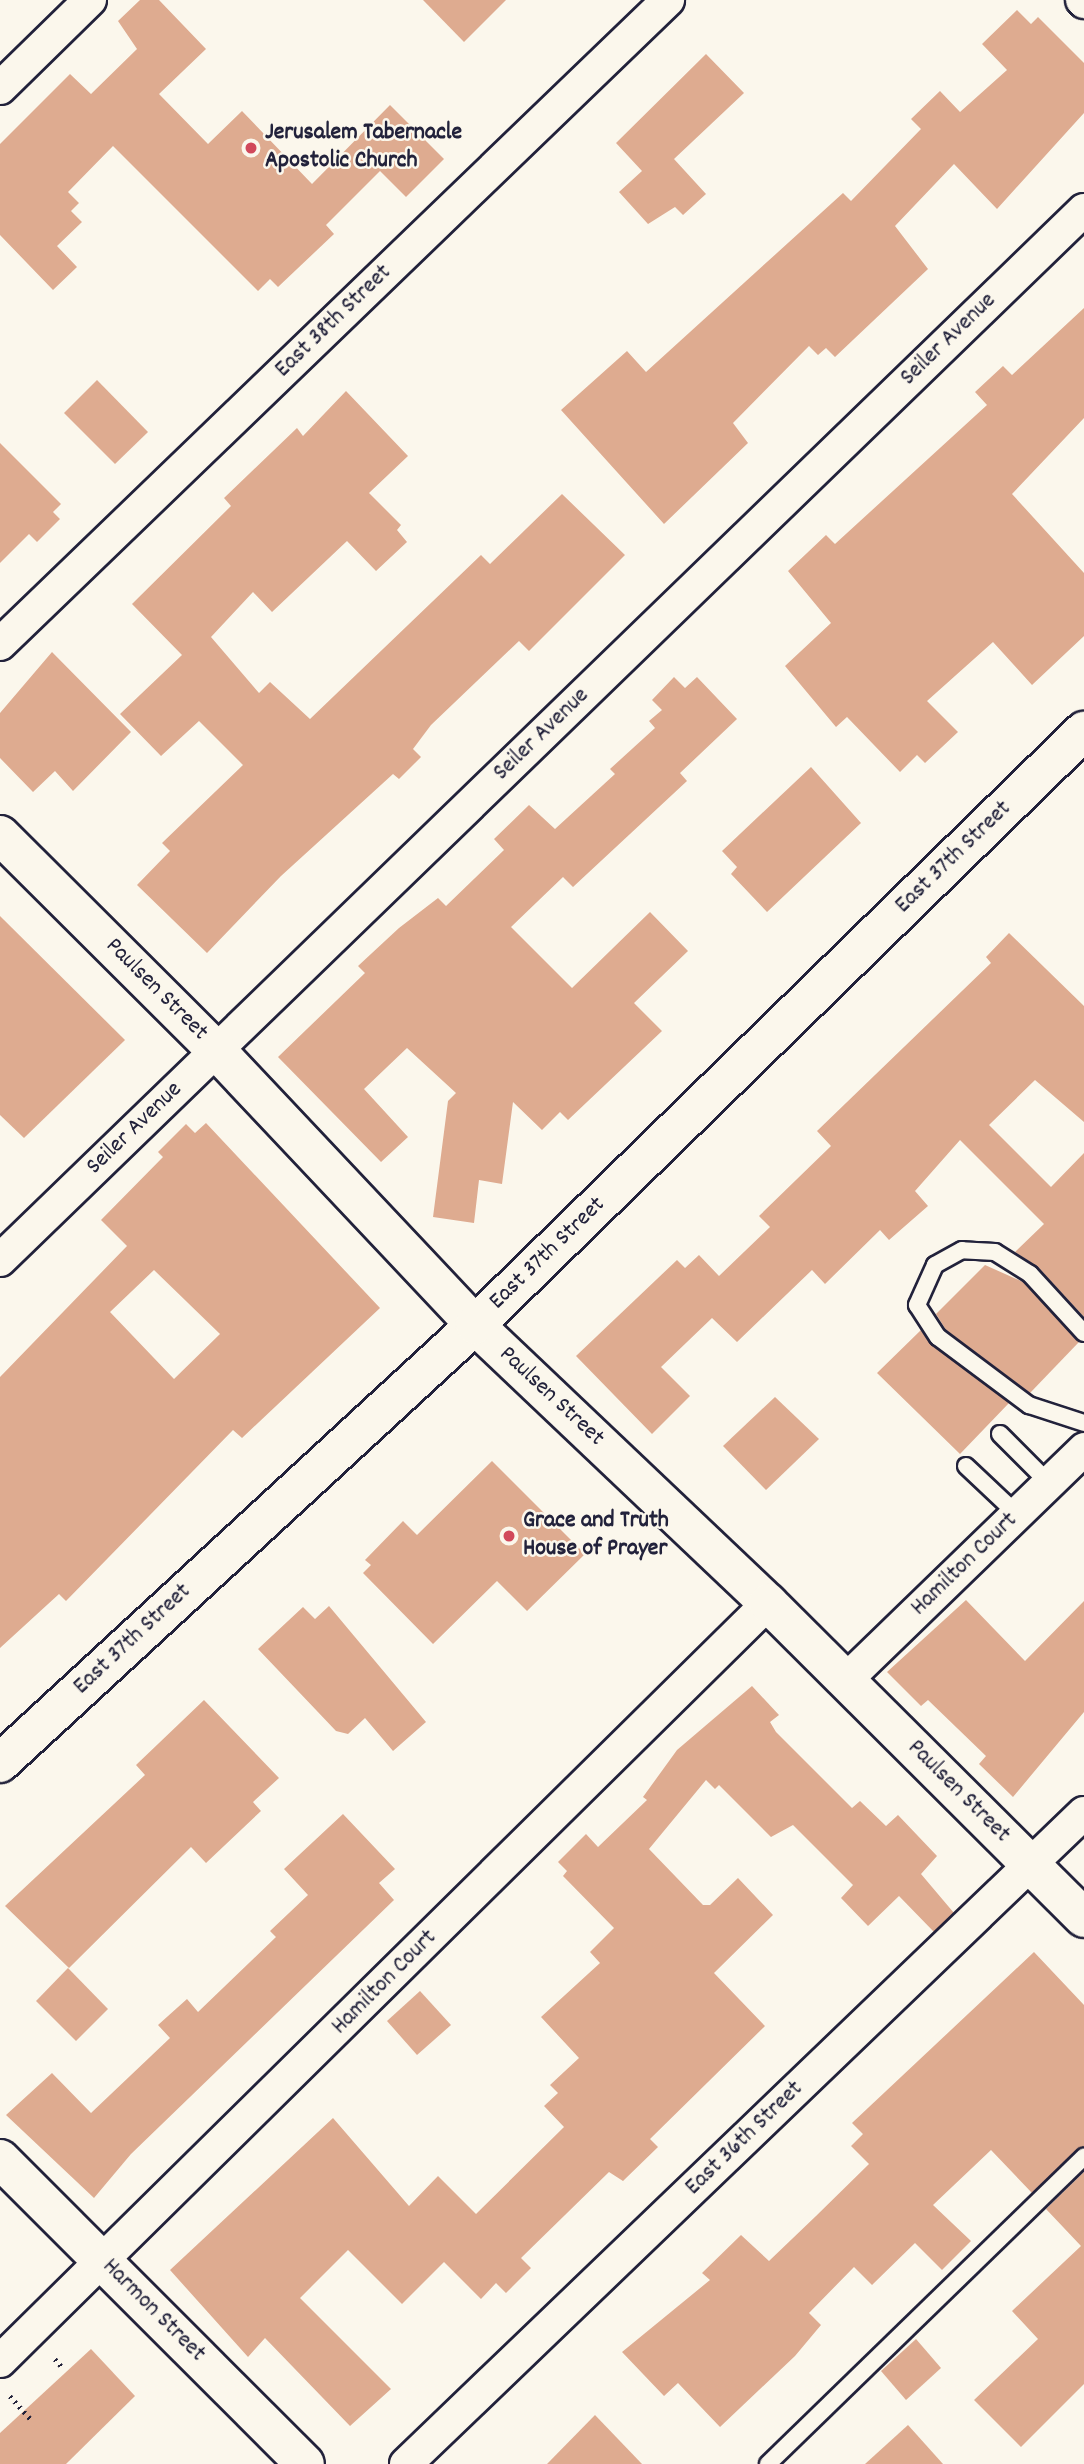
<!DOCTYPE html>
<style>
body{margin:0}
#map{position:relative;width:1084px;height:2464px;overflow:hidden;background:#fbf7ec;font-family:Dekko,sans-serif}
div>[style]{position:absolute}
.building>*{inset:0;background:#deab90}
.path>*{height:4.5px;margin-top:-2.25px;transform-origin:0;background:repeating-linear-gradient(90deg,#22223b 0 2px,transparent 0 7px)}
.roads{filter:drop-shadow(2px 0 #22223b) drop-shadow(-2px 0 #22223b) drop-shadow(0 2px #22223b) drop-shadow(0 -2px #22223b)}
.lane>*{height:16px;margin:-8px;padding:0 8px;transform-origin:8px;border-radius:8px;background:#fbf7ec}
.street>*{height:32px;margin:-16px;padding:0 16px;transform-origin:16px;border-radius:16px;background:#fbf7ec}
.secondary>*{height:38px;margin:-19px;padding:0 19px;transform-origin:19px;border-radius:19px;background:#fbf7ec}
.dots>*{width:19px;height:19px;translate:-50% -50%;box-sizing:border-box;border:4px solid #fbf7ec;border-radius:50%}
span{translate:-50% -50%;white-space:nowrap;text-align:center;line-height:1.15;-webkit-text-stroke:5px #fbf7ec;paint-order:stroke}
.poi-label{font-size:24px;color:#22223b;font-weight:700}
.left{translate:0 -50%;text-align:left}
.street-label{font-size:24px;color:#22223b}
</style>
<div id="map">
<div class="building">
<div style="clip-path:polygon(140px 0,159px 0,206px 49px,159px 94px,208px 144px,242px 111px,312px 184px,390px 105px,444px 159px,406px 197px,380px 171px,326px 225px,334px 234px,278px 287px,270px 279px,258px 291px,113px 146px,68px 192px,79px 203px,71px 211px,82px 222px,57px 246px,77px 267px,53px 290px,0 235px,0 144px,70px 74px,91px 94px,137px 49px,118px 21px)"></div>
<div style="clip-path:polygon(423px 0,506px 0,464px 42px)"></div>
<div style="clip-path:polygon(1017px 10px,1031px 24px,1038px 17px,1084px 63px,1084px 113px,997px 209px,954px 164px,895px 226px,928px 269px,835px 357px,826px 348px,818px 355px,809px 346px,733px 423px,748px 443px,664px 524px,561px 410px,627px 351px,646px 372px,843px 193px,851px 201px,921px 129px,911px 119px,940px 91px,960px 112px,1007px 70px,982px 44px)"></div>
<div style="clip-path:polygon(706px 54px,744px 93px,674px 159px,706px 194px,683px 215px,675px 207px,648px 224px,619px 192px,642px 171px,616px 143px)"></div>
<div style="clip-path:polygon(1084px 308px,1084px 418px,1012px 494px,1084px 573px,1084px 636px,1032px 685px,993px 642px,927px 701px,958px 732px,925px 763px,917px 755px,900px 772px,847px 717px,836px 727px,785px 666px,831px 623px,788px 571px,826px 535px,835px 544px,987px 405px,975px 392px,1003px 366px,1012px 375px)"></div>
<div style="clip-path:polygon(97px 380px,148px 432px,115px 464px,64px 413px)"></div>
<div style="clip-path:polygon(346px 391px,408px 456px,369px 493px,401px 525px,397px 530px,407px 542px,376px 571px,347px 541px,272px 612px,253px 592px,211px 637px,259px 693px,270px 682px,310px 719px,481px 555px,490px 564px,562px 494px,625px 555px,529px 651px,519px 641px,431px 725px,413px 749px,421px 757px,399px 779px,393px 774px,281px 876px,207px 953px,137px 885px,170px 851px,162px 843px,243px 765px,199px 721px,161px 756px,120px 714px,182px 655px,132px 604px,231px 506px,224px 498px,297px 428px,303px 436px)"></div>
<div style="clip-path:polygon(0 443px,61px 504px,53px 512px,60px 519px,37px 542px,29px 534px,0 563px)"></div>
<div style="clip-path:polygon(52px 652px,131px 732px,73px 791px,55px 771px,33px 792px,0 758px,0 713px)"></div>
<div style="clip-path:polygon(674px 677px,685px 688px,697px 677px,737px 719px,680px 773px,687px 781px,573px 887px,563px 877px,511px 927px,572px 988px,650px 912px,688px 951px,634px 1003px,662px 1031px,568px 1120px,560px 1112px,542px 1130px,513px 1102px,502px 1184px,479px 1180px,474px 1223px,433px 1217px,448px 1101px,456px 1093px,407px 1048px,364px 1089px,408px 1137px,381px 1162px,278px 1057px,365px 973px,358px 966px,399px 928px,438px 898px,446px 906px,504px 850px,494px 839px,529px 805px,555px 829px,615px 774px,610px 769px,655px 728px,649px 721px,662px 710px,652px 700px)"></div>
<div style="clip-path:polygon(811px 767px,861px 823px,767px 912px,731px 874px,737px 867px,722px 851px)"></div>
<div style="clip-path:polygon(0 916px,125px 1040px,24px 1138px,0 1115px)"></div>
<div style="clip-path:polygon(1009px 933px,1084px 1006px,1084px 1122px,1035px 1080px,989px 1125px,1051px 1187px,1084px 1153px,1084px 1317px,1038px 1267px,1015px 1252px,1044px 1224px,960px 1140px,915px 1191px,928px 1206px,889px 1240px,880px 1230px,825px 1284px,812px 1270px,737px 1342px,712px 1318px,661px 1367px,690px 1396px,652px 1434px,576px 1356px,677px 1260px,685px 1268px,699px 1255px,719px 1276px,770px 1227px,759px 1216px,831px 1146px,817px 1131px,991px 963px,986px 957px)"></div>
<div style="clip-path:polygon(evenodd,206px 1123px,380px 1308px,242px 1438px,233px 1430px,66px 1601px,59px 1594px,0 1648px,0 1377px,127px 1246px,101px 1220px,163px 1157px,158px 1152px,186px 1124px,195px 1133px,206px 1123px,154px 1270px,220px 1334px,174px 1379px,110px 1312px,154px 1270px)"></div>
<div style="clip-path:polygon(985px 1265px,1023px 1282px,1079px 1342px,1030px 1393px,946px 1330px,936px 1314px)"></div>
<div style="clip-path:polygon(921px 1330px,932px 1345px,1009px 1403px,960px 1454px,877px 1373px)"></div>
<div style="clip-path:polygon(775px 1397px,819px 1439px,766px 1490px,723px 1446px)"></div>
<div style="clip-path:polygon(492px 1461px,585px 1554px,527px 1611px,497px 1581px,433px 1644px,363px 1573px,371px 1565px,365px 1560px,403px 1521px,417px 1535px)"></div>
<div style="clip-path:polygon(966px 1600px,1025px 1661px,1084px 1601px,1084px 1712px,1013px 1797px,979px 1764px,986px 1756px,928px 1700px,921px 1706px,887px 1672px)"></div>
<div style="clip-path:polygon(329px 1606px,426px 1722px,393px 1751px,365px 1718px,348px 1734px,336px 1731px,258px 1649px,303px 1607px,315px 1619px)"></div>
<div style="clip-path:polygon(752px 1686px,779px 1715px,770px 1722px,776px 1732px,852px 1808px,860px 1801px,886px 1826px,898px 1815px,937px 1856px,921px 1874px,954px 1913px,934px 1932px,899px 1896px,868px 1926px,841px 1898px,853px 1885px,793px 1825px,771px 1837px,719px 1785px,715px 1789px,706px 1780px,649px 1849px,703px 1905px,710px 1905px,738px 1878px,773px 1915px,714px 1973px,765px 2026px,650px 2139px,658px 2147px,623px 2181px,609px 2172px,521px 2258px,531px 2268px,506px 2293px,496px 2283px,481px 2299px,444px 2262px,402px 2304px,348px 2250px,300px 2298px,391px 2389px,350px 2426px,265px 2338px,248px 2357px,170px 2270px,333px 2118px,409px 2206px,438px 2176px,476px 2214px,564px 2127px,544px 2106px,558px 2093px,550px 2085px,579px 2058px,541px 2017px,600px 1963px,590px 1952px,614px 1928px,563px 1876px,567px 1871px,558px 1862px,586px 1834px,598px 1847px,647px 1800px,643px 1797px,677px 1750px)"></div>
<div style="clip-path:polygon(204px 1700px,279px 1778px,253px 1802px,261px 1811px,206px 1863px,191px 1847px,69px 1968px,5px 1906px,145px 1775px,136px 1765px)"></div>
<div style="clip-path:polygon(343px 1814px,395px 1869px,379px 1883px,394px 1900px,131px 2154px,94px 2198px,6px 2115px,52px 2073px,91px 2113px,170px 2038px,158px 2025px,187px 1999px,198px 2012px,276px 1937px,270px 1931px,308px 1895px,284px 1869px)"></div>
<div style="clip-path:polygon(1034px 1952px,1084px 2005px,1084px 2147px,1032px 2193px,991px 2150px,933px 2205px,971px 2241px,942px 2270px,915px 2243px,872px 2285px,854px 2267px,809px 2313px,821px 2325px,795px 2356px,720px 2427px,678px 2383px,664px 2396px,622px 2352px,710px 2280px,702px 2273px,741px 2235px,769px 2261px,816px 2216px,869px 2164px,851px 2146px,863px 2134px,852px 2123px)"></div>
<div style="clip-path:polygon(68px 1968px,108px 2009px,76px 2041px,36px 2001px)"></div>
<div style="clip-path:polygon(420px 1991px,451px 2025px,417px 2055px,387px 2021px)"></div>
<div style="clip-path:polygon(1084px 2172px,1084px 2384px,1021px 2447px,974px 2400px,1038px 2339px,1012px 2311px,1081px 2246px,1046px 2209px)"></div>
<div style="clip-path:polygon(916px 2339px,941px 2368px,906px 2400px,881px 2371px)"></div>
<div style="clip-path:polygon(91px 2349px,135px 2396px,66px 2464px,0 2464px,0 2433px)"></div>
<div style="clip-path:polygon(595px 2415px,642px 2464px,547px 2464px)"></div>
<div style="clip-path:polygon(908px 2425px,943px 2464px,865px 2464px)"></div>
</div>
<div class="path">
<div style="left:55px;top:2359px;width:11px;rotate:49deg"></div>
<div style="left:10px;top:2396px;width:31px;rotate:48deg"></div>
</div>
<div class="roads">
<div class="lane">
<div style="left:1084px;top:1333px;width:80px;rotate:-132.5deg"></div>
<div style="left:1030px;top:1274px;width:41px;rotate:-147.8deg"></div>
<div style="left:995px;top:1252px;width:33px;rotate:-177deg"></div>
<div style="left:962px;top:1250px;width:31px;rotate:151deg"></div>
<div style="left:935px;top:1265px;width:44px;rotate:114.2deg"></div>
<div style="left:917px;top:1305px;width:38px;rotate:57deg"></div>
<div style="left:938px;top:1337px;width:114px;rotate:36.8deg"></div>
<div style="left:1029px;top:1405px;width:58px;rotate:18.1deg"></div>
<div style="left:1000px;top:1434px;width:69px;rotate:45deg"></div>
<div style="left:966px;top:1466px;width:70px;rotate:43.3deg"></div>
<div style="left:768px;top:2464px;width:441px;rotate:-44.2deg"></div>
</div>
<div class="street">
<div style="left:1082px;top:0;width:3px;rotate:45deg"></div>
<div style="left:0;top:88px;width:126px;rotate:-44.4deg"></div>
<div style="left:0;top:644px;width:928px;rotate:-43.95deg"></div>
<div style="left:0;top:1260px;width:1509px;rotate:-44.09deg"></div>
<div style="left:846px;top:1680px;width:332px;rotate:-44.1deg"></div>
<div style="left:0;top:2361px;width:1079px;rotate:-44.62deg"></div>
<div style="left:406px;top:2464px;width:940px;rotate:-43.84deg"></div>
</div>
<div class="secondary">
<div style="left:0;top:835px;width:305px;rotate:44.9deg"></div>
<div style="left:216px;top:1050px;width:378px;rotate:46.7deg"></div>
<div style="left:475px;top:1325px;width:404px;rotate:43.5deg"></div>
<div style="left:768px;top:1603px;width:446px;rotate:44.9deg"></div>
<div style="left:0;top:1763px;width:646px;rotate:-42.68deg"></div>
<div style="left:475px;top:1325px;width:851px;rotate:-44.29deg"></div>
<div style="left:0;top:2159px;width:431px;rotate:45deg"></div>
</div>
</div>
<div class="dots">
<div style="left:251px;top:148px;background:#d1495b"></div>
<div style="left:509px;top:1536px;background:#d1495b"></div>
</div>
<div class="poi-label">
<span class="left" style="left:265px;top:148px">Jerusalem Tabernacle<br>Apostolic Church</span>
<span class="left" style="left:523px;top:1536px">Grace and Truth<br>House of Prayer</span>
</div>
<div class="street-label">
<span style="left:334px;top:322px;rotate:-44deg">East 38th Street</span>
<span style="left:949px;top:340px;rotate:-44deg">Seiler Avenue</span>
<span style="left:542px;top:735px;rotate:-44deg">Seiler Avenue</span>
<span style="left:954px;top:858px;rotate:-44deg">East 37th Street</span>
<span style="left:156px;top:990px;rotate:45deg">Paulsen Street</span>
<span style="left:135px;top:1129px;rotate:-44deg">Seiler Avenue</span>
<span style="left:548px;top:1254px;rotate:-44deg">East 37th Street</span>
<span style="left:551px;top:1397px;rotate:43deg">Paulsen Street</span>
<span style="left:965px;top:1565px;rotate:-44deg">Hamilton Court</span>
<span style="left:133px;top:1640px;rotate:-43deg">East 37th Street</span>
<span style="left:958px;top:1792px;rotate:45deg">Paulsen Street</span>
<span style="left:385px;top:1983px;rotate:-45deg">Hamilton Court</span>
<span style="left:745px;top:2139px;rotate:-44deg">East 36th Street</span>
<span style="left:153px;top:2311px;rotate:45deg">Harmon Street</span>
</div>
</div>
